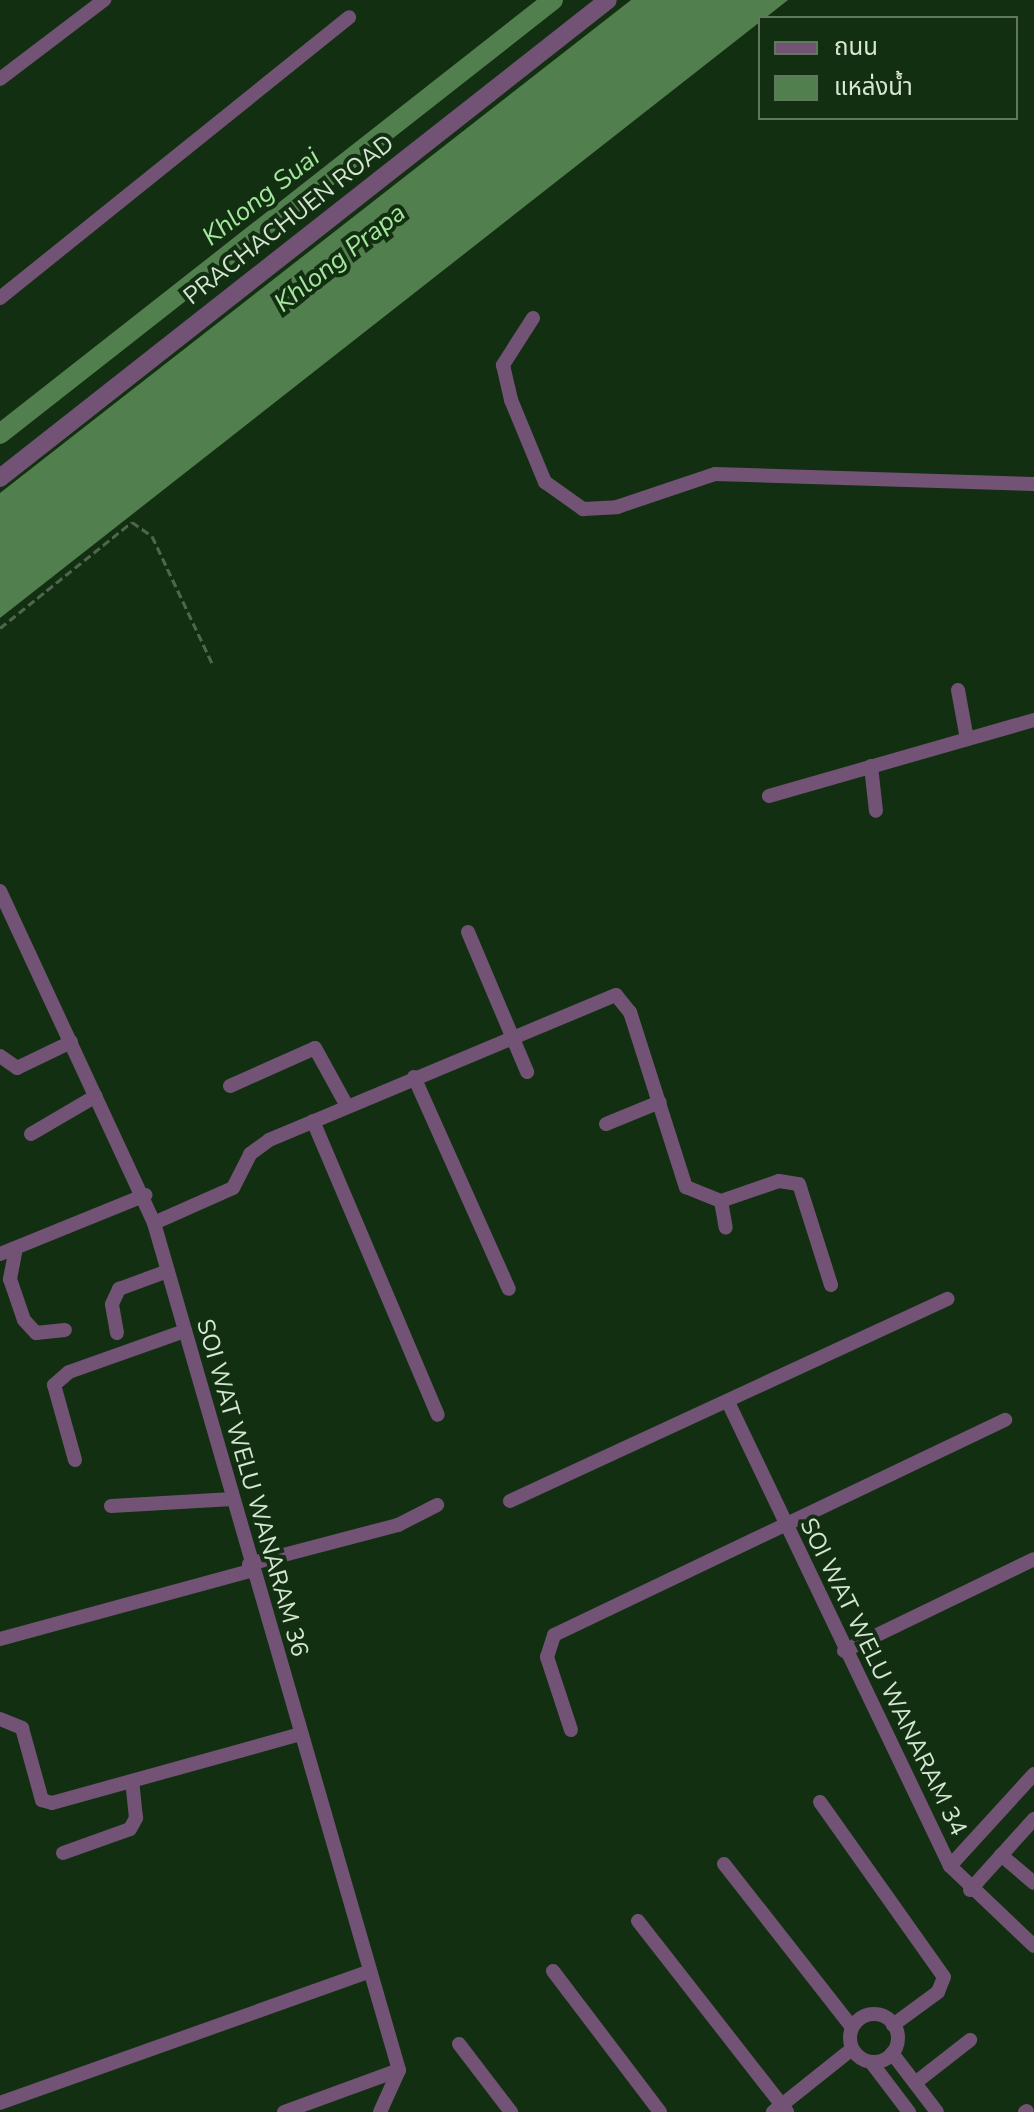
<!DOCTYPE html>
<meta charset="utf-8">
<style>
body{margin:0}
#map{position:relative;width:1034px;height:2112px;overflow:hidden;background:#132f11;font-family:"Nunito Sans","Noto Sans Thai",sans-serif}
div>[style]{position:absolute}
.water>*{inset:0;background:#527f4e}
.canal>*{height:20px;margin:-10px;padding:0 10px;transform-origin:10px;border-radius:10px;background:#527f4e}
.path>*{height:3px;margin-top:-1.5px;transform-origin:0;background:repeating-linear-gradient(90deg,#4e674c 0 8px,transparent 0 12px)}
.minor>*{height:14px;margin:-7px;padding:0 7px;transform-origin:7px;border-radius:7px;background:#725376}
.minor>.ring{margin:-7px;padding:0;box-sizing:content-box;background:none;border:14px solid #725376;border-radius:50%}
.tertiary>*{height:18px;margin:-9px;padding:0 9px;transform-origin:9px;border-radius:9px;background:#725376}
span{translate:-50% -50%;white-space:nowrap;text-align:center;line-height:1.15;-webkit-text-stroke:8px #132f11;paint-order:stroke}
.street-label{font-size:24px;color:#d5e6d3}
.water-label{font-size:26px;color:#a5e79f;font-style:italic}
.legend{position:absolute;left:758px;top:16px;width:260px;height:104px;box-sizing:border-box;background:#132f11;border:2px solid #61785f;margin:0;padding:10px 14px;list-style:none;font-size:24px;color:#d5e6d3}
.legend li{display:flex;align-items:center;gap:16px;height:40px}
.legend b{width:40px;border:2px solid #61785f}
</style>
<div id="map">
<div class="water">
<div style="clip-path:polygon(631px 0,788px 0,0 618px,0 493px)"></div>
</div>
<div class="canal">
<div style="left:0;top:434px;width:703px;rotate:-38.13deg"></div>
</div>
<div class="path">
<div style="left:0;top:628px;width:169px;rotate:-38.8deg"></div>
<div style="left:132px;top:522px;width:24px;rotate:35deg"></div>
<div style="left:152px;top:536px;width:143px;rotate:64.7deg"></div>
</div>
<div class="minor">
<div style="left:0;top:79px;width:131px;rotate:-37.2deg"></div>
<div style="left:0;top:298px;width:448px;rotate:-38.8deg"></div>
<div style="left:533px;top:318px;width:56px;rotate:122.6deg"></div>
<div style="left:503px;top:365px;width:36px;rotate:77deg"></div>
<div style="left:511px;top:400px;width:89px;rotate:67.5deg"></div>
<div style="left:545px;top:482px;width:47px;rotate:35.4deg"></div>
<div style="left:583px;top:509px;width:34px;rotate:-3deg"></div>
<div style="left:617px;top:507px;width:103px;rotate:-18.6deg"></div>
<div style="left:715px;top:474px;width:319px;rotate:1.8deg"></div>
<div style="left:958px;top:690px;width:50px;rotate:79.6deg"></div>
<div style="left:871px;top:766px;width:45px;rotate:83.7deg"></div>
<div style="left:769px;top:796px;width:276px;rotate:-16deg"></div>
<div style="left:0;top:891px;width:366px;rotate:65.1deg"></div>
<div style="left:154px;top:1223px;width:882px;rotate:73.87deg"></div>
<div style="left:399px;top:2070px;width:46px;rotate:114.3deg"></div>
<div style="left:468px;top:932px;width:152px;rotate:67.1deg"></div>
<div style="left:0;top:1056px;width:21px;rotate:35deg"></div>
<div style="left:17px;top:1068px;width:60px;rotate:-25.7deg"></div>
<div style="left:414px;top:1077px;width:232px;rotate:65.9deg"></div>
<div style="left:230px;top:1086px;width:93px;rotate:-24.1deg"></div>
<div style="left:315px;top:1048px;width:66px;rotate:61.1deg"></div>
<div style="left:313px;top:1121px;width:319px;rotate:67deg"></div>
<div style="left:606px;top:1124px;width:58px;rotate:-22.2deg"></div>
<div style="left:31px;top:1134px;width:75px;rotate:-30.3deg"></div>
<div style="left:721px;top:1201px;width:61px;rotate:-19deg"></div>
<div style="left:779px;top:1181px;width:20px;rotate:9deg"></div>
<div style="left:799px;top:1184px;width:106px;rotate:72.4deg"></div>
<div style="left:154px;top:1223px;width:86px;rotate:-23.9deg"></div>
<div style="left:233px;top:1188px;width:38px;rotate:-63deg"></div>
<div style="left:250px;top:1154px;width:24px;rotate:-36deg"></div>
<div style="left:269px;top:1140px;width:376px;rotate:-22.7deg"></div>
<div style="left:616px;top:995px;width:22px;rotate:51deg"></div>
<div style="left:630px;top:1012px;width:184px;rotate:72.3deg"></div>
<div style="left:686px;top:1187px;width:38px;rotate:22deg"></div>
<div style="left:721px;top:1201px;width:27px;rotate:80deg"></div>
<div style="left:16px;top:1248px;width:32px;rotate:101deg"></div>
<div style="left:10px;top:1279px;width:43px;rotate:71.1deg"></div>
<div style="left:24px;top:1320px;width:18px;rotate:47deg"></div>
<div style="left:36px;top:1333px;width:29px;rotate:-6deg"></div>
<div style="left:0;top:1254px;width:157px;rotate:-22.1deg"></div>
<div style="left:117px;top:1333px;width:29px;rotate:-100deg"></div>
<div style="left:112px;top:1304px;width:17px;rotate:-65deg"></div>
<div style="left:119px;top:1289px;width:52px;rotate:-20.2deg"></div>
<div style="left:728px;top:1402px;width:514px;rotate:64.43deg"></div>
<div style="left:950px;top:1866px;width:116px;rotate:43.6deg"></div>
<div style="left:75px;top:1460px;width:78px;rotate:-105.6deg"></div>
<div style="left:54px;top:1385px;width:20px;rotate:-41deg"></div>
<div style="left:69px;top:1372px;width:123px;rotate:-19.5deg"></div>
<div style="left:510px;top:1501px;width:482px;rotate:-24.8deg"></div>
<div style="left:111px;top:1506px;width:122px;rotate:-3.3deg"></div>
<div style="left:249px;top:1564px;width:154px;rotate:-14.7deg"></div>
<div style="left:398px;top:1525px;width:44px;rotate:-27.1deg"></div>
<div style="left:0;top:1639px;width:259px;rotate:-15.2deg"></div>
<div style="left:844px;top:1651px;width:211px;rotate:-25.8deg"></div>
<div style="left:0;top:1719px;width:24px;rotate:22deg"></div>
<div style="left:22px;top:1728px;width:75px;rotate:74.5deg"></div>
<div style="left:42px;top:1800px;width:10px;rotate:17deg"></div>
<div style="left:52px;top:1803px;width:257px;rotate:-15.5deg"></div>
<div style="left:571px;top:1730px;width:77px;rotate:-108.2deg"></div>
<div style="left:547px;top:1657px;width:23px;rotate:-72deg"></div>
<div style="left:554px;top:1635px;width:500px;rotate:-25.5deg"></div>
<div style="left:820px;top:1802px;width:214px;rotate:54.7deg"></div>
<div style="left:944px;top:1977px;width:16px;rotate:112deg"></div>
<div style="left:938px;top:1992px;width:56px;rotate:143.7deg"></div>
<div style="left:63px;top:1853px;width:71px;rotate:-19.7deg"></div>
<div style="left:130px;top:1829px;width:13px;rotate:-61deg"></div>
<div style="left:136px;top:1818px;width:37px;rotate:-96deg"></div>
<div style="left:1001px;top:1855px;width:43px;rotate:40.3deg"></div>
<div style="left:724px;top:1864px;width:207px;rotate:51.9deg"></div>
<div style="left:950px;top:1866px;width:125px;rotate:-47.6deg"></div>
<div style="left:970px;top:1890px;width:96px;rotate:-48deg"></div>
<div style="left:638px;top:1921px;width:242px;rotate:52deg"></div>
<div style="left:553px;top:1971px;width:177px;rotate:52.8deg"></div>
<div class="ring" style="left:850px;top:2014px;width:34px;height:34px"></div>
<div style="left:459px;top:2044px;width:86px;rotate:52.6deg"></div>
<div style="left:892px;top:2053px;width:74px;rotate:52.7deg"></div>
<div style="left:871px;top:2062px;width:63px;rotate:52.8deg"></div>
<div style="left:915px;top:2083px;width:70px;rotate:-38deg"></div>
<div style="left:0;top:2103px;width:390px;rotate:-19.6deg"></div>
<div style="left:284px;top:2112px;width:122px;rotate:-20.1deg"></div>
<div style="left:773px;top:2112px;width:101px;rotate:-38.6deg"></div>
<div style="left:1025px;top:2112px;width:2px;rotate:-27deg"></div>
</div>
<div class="tertiary">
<div style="left:0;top:478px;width:773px;rotate:-38.17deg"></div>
</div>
<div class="street-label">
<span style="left:289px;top:220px;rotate:-38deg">PRACHACHUEN ROAD</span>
<span style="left:252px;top:1488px;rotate:74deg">SOI WAT WELU WANARAM 36</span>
<span style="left:883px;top:1677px;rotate:64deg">SOI WAT WELU WANARAM 34</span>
</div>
<div class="water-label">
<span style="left:261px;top:197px;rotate:-38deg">Khlong Suai</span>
<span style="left:340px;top:258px;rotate:-38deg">Khlong Prapa</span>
</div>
<ul class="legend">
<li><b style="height:10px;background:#725376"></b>ถนน</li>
<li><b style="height:22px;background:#527f4e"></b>แหล่งน้ำ</li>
</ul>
</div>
